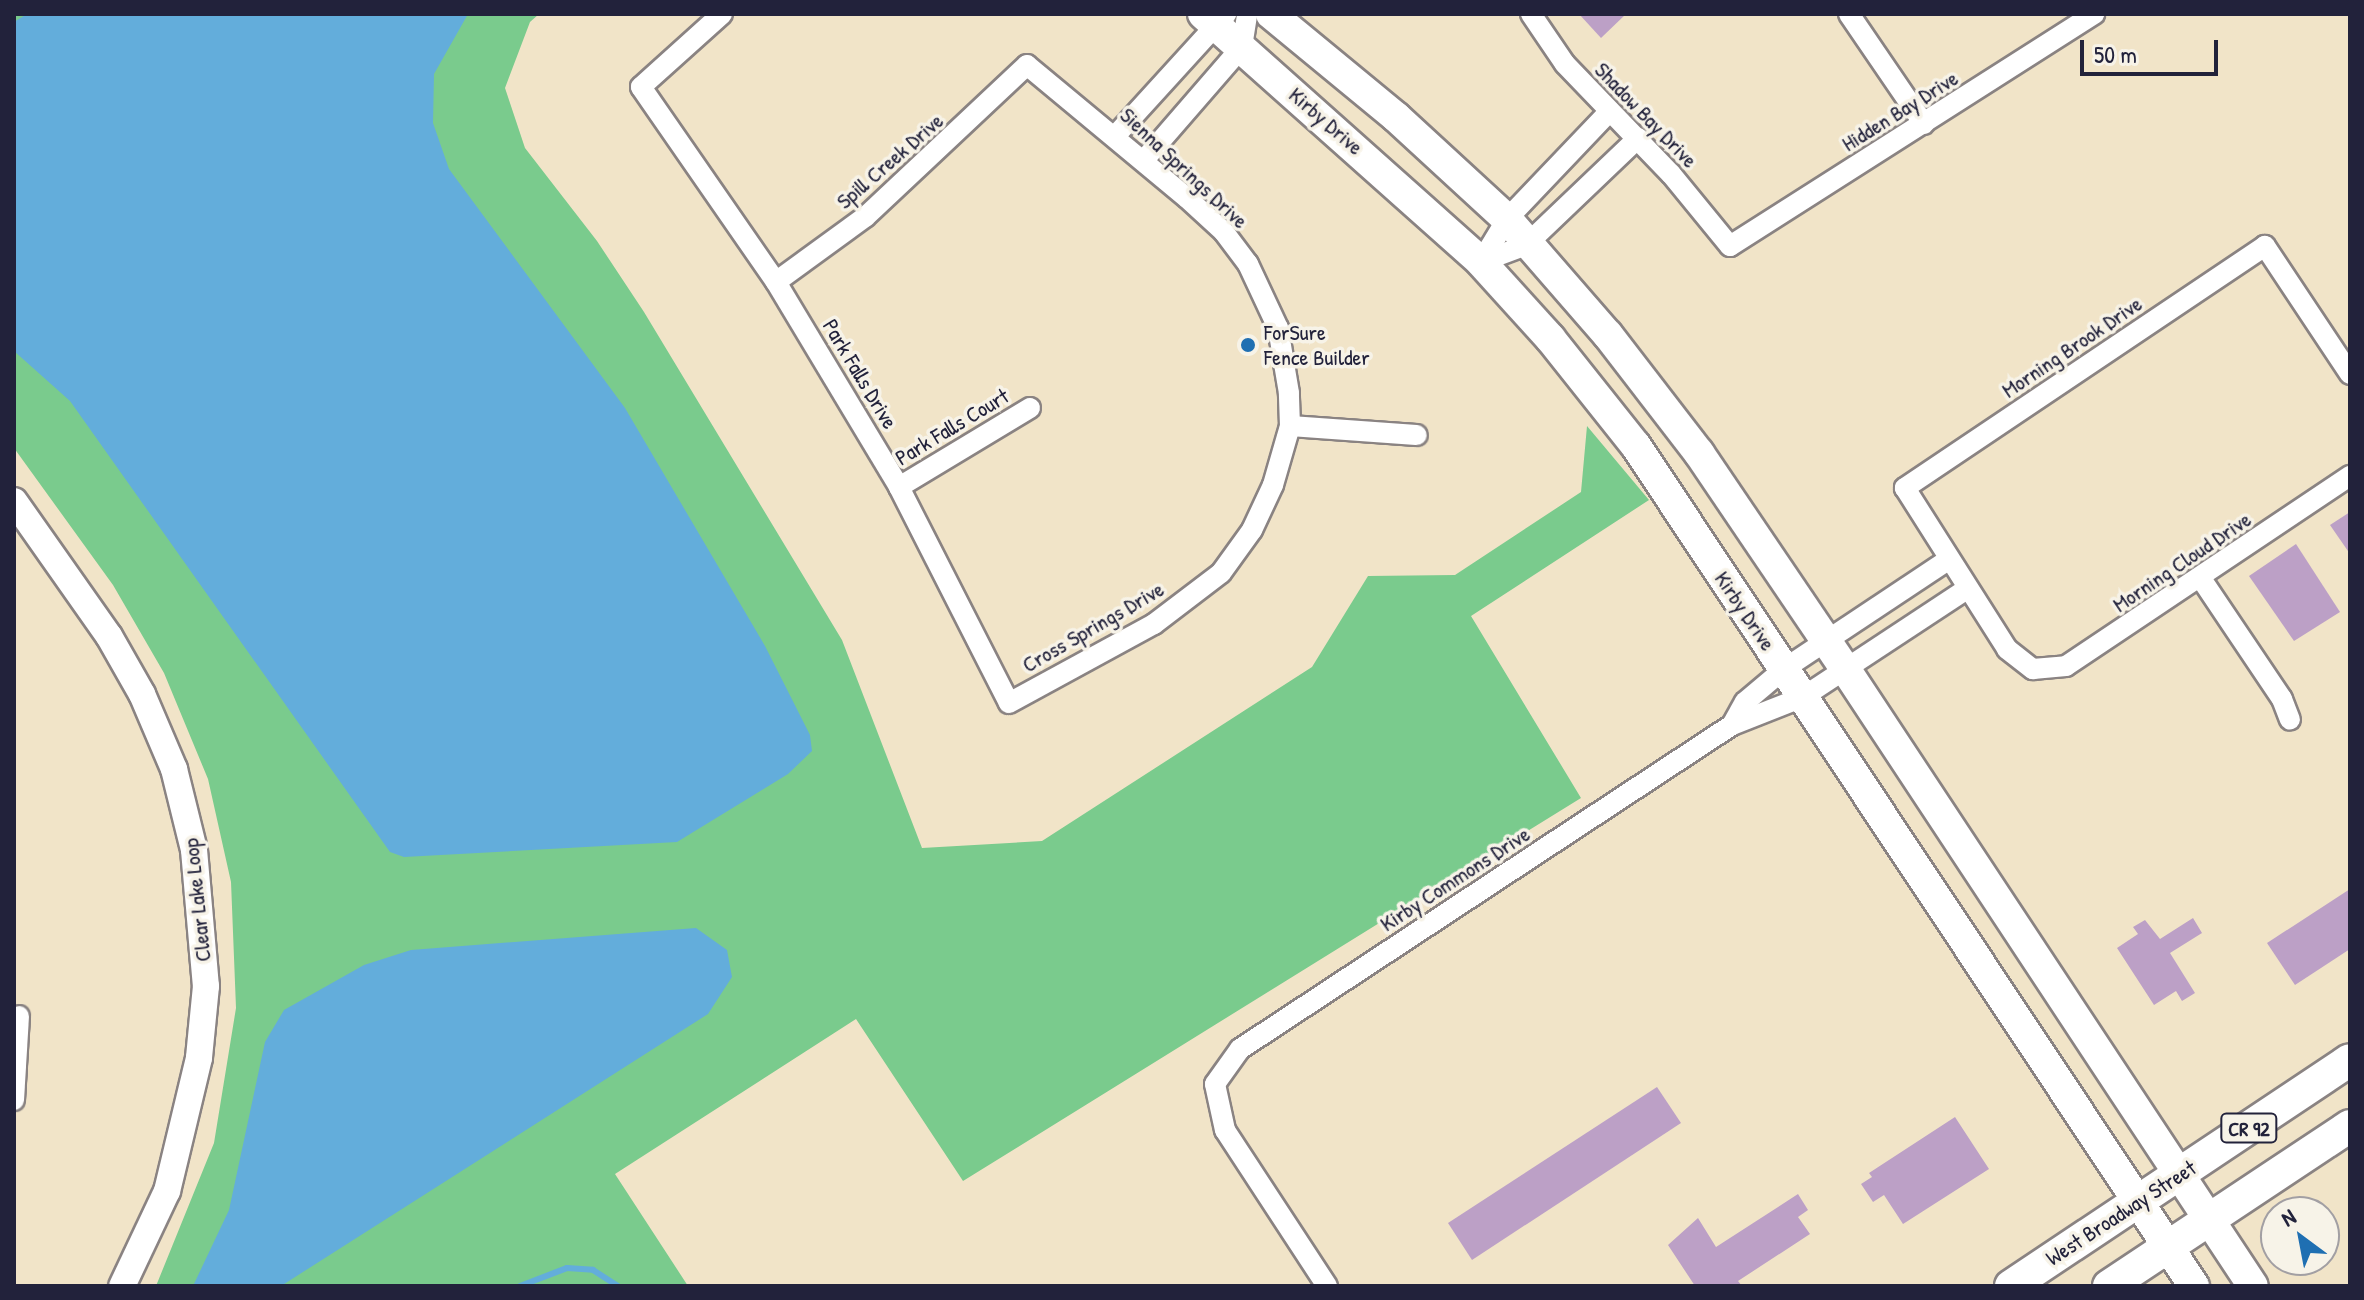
<!DOCTYPE html>
<style>
body{margin:0}
#map{position:relative;width:2364px;height:1300px;overflow:hidden;background:#f1e4c8;font-family:"Patrick Hand",sans-serif}
div>[style]{position:absolute}
.green>*{inset:0;background:#7acb8d}
.water>*{inset:0;background:#63addb}
.stream>*{height:6px;margin:-3px;padding:0 3px;transform-origin:3px;border-radius:3px;background:#63addb}
.building>*{inset:0;background:#bca0c6}
.roads{filter:drop-shadow(2px 0 #8a8382) drop-shadow(-2px 0 #8a8382) drop-shadow(0 2px #8a8382) drop-shadow(0 -2px #8a8382)}
.minor>*{height:20px;margin:-10px;padding:0 10px;transform-origin:10px;border-radius:10px;background:#fff}
.tertiary>*{height:26px;margin:-13px;padding:0 13px;transform-origin:13px;border-radius:13px;background:#fff}
.secondary>*{height:30px;margin:-15px;padding:0 15px;transform-origin:15px;border-radius:15px;background:#fff}
.primary>*{height:32px;margin:-16px;padding:0 16px;transform-origin:16px;border-radius:16px;background:#fff}
.dots>*{width:22px;height:22px;translate:-50% -50%;box-sizing:border-box;border:4px solid #f7f3e8;border-radius:50%}
span{translate:-50% -50%;white-space:nowrap;text-align:center;line-height:1.15;-webkit-text-stroke:7px #f7f3e8;paint-order:stroke}
.shield-label span{padding:2px 6px;background:#f7f3e8;border:2px solid;border-radius:6px;-webkit-text-stroke-width:0}
.shield-label{font-size:20px;color:#22223b;font-weight:700}
.street-label{font-size:22px;color:#22223b}
.poi-label{font-size:22px;color:#22223b}
.left{translate:0 -50%;text-align:left}
.frame{position:absolute;inset:0;border:16px solid #22223b;pointer-events:none}
.north{position:absolute;left:2260px;top:1196px;width:80px;height:80px;box-sizing:border-box;background:#f7f3e8;border:2px solid #a29fa3;border-radius:50%;rotate:328deg;font-size:22px;font-weight:700;line-height:32px;text-align:center;color:#22223b}
.north::after{content:'';display:block;margin:auto;width:28px;height:36px;background:#1f6fb2;clip-path:polygon(50% 0,100% 100%,50% 72%,0 100%)}
.scale{position:absolute;left:2080px;top:40px;width:138px;height:36px;box-sizing:border-box;border:4px solid #22223b;border-top:0;padding-left:10px;font-size:24px;line-height:28px;white-space:nowrap;color:#22223b;-webkit-text-stroke:6px #f7f3e8;paint-order:stroke}
</style>
<div id="map">
<div class="green">
<div style="clip-path:polygon(14px 14px,539px 14px,530px 22px,505px 88px,525px 148px,597px 241px,644px 312px,842px 640px,922px 848px,1042px 841px,1312px 667px,1368px 576px,1455px 575px,1581px 492px,1587px 426px,1649px 500px,1471px 616px,1581px 798px,963px 1181px,856px 1019px,615px 1174px,688px 1286px,156px 1286px,214px 1143px,236px 1008px,231px 882px,208px 779px,164px 673px,113px 585px,14px 448px)"></div>
</div>
<div class="water">
<div style="clip-path:polygon(27px 14px,468px 14px,434px 74px,433px 123px,449px 169px,625px 408px,765px 646px,810px 735px,812px 751px,788px 774px,677px 842px,404px 857px,390px 852px,70px 401px,14px 351px,14px 22px)"></div>
<div style="clip-path:polygon(696px 928px,727px 950px,732px 977px,708px 1014px,281px 1286px,193px 1286px,229px 1210px,265px 1042px,284px 1010px,364px 965px,411px 950px)"></div>
</div>
<div class="stream">
<div style="left:520px;top:1286px;width:50px;rotate:-21deg"></div>
<div style="left:567px;top:1268px;width:26px;rotate:4deg"></div>
<div style="left:593px;top:1270px;width:30px;rotate:33deg"></div>
</div>
<div class="building">
<div style="clip-path:polygon(1579px 14px,1626px 14px,1601px 38px)"></div>
<div style="clip-path:polygon(2350px 512px,2350px 554px,2330px 525px)"></div>
<div style="clip-path:polygon(2296px 544px,2340px 612px,2294px 641px,2249px 576px)"></div>
<div style="clip-path:polygon(2350px 889px,2350px 949px,2295px 985px,2267px 943px)"></div>
<div style="clip-path:polygon(2193px 918px,2202px 933px,2170px 953px,2195px 993px,2182px 1001px,2176px 991px,2154px 1005px,2117px 948px,2138px 934px,2133px 927px,2145px 920px,2160px 939px)"></div>
<div style="clip-path:polygon(1657px 1087px,1681px 1123px,1472px 1260px,1448px 1223px)"></div>
<div style="clip-path:polygon(1955px 1117px,1989px 1169px,1903px 1224px,1884px 1195px,1873px 1202px,1861px 1184px,1872px 1177px,1869px 1173px)"></div>
<div style="clip-path:polygon(1798px 1194px,1808px 1210px,1798px 1217px,1810px 1234px,1738px 1281px,1742px 1286px,1695px 1286px,1668px 1245px,1698px 1218px,1716px 1247px)"></div>
</div>
<div class="roads">
<div class="minor">
<div style="left:722px;top:14px;width:109px;rotate:138deg"></div>
<div style="left:641px;top:87px;width:237px;rotate:55.3deg"></div>
<div style="left:776px;top:282px;width:239px;rotate:59deg"></div>
<div style="left:899px;top:487px;width:242px;rotate:63deg"></div>
<div style="left:1009px;top:703px;width:165px;rotate:-28.6deg"></div>
<div style="left:1154px;top:624px;width:84px;rotate:-37.3deg"></div>
<div style="left:1221px;top:573px;width:53px;rotate:-54.2deg"></div>
<div style="left:1252px;top:530px;width:50px;rotate:-65deg"></div>
<div style="left:1273px;top:485px;width:61px;rotate:-73.9deg"></div>
<div style="left:1290px;top:426px;width:33px;rotate:-92deg"></div>
<div style="left:1289px;top:393px;width:66px;rotate:-99.6deg"></div>
<div style="left:1278px;top:328px;width:71px;rotate:-115.1deg"></div>
<div style="left:1248px;top:264px;width:40px;rotate:-127deg"></div>
<div style="left:1224px;top:232px;width:50px;rotate:-137.4deg"></div>
<div style="left:1187px;top:198px;width:208px;rotate:-140.3deg"></div>
<div style="left:1027px;top:65px;width:222px;rotate:136.8deg"></div>
<div style="left:865px;top:217px;width:110px;rotate:143.9deg"></div>
<div style="left:1531px;top:14px;width:60px;rotate:55.8deg"></div>
<div style="left:1565px;top:64px;width:153px;rotate:46.1deg"></div>
<div style="left:1671px;top:174px;width:93px;rotate:50.7deg"></div>
<div style="left:1730px;top:246px;width:432px;rotate:-32.5deg"></div>
<div style="left:1849px;top:14px;width:133px;rotate:55.7deg"></div>
<div style="left:1116px;top:135px;width:164px;rotate:-47.7deg"></div>
<div style="left:1144px;top:160px;width:150px;rotate:-49.1deg"></div>
<div style="left:1242px;top:47px;width:33px;rotate:-81deg"></div>
<div style="left:1481px;top:262px;width:48px;rotate:-20.7deg"></div>
<div style="left:1526px;top:245px;width:155px;rotate:-43.7deg"></div>
<div style="left:1481px;top:262px;width:50px;rotate:-58.8deg"></div>
<div style="left:1507px;top:219px;width:149px;rotate:-46.4deg"></div>
<div style="left:2350px;top:374px;width:154px;rotate:-123.6deg"></div>
<div style="left:2265px;top:246px;width:434px;rotate:146.1deg"></div>
<div style="left:1905px;top:488px;width:191px;rotate:57.6deg"></div>
<div style="left:2007px;top:649px;width:33px;rotate:38deg"></div>
<div style="left:2033px;top:669px;width:33px;rotate:-5deg"></div>
<div style="left:2066px;top:666px;width:342px;rotate:-33.8deg"></div>
<div style="left:1290px;top:426px;width:127px;rotate:4.1deg"></div>
<div style="left:899px;top:487px;width:153px;rotate:-31.1deg"></div>
<div style="left:2202px;top:580px;width:143px;rotate:56.1deg"></div>
<div style="left:2282px;top:699px;width:22px;rotate:69deg"></div>
<div style="left:1732px;top:725px;width:26px;rotate:-61deg"></div>
<div style="left:1745px;top:702px;width:51px;rotate:-40.2deg"></div>
<div style="left:1784px;top:669px;width:197px;rotate:-33.6deg"></div>
<div style="left:14px;top:1100px;width:84px;rotate:-86.6deg"></div>
<div style="left:1327px;top:1286px;width:186px;rotate:-123.2deg"></div>
<div style="left:1225px;top:1130px;width:47px;rotate:-102.3deg"></div>
<div style="left:1215px;top:1084px;width:43px;rotate:-54.5deg"></div>
<div style="left:1240px;top:1049px;width:589px;rotate:-33.37deg"></div>
<div style="left:1732px;top:725px;width:76px;rotate:-21.5deg"></div>
<div style="left:1803px;top:697px;width:196px;rotate:-33.4deg"></div>
</div>
<div class="tertiary">
<div style="left:14px;top:501px;width:165px;rotate:54.9deg"></div>
<div style="left:109px;top:636px;width:67px;rotate:60.4deg"></div>
<div style="left:142px;top:694px;width:82px;rotate:66.9deg"></div>
<div style="left:174px;top:769px;width:83px;rotate:76.1deg"></div>
<div style="left:194px;top:850px;width:137px;rotate:85deg"></div>
<div style="left:206px;top:986px;width:72px;rotate:95.6deg"></div>
<div style="left:199px;top:1058px;width:137px;rotate:103.5deg"></div>
<div style="left:167px;top:1191px;width:105px;rotate:115.3deg"></div>
</div>
<div class="secondary">
<div style="left:1203px;top:14px;width:373px;rotate:41.7deg"></div>
<div style="left:1481px;top:262px;width:103px;rotate:47.8deg"></div>
<div style="left:1550px;top:338px;width:138px;rotate:51.5deg"></div>
<div style="left:1636px;top:446px;width:1008px;rotate:56.4deg"></div>
<div style="left:1271px;top:14px;width:162px;rotate:39.5deg"></div>
<div style="left:1396px;top:117px;width:151px;rotate:42.6deg"></div>
<div style="left:1507px;top:219px;width:154px;rotate:49deg"></div>
<div style="left:1608px;top:335px;width:149px;rotate:52.4deg"></div>
<div style="left:1699px;top:453px;width:262px;rotate:55.9deg"></div>
<div style="left:1846px;top:670px;width:738px;rotate:56.55deg"></div>
</div>
<div class="primary">
<div style="left:2011px;top:1286px;width:407px;rotate:-33.7deg"></div>
<div style="left:2109px;top:1286px;width:289px;rotate:-33.6deg"></div>
</div>
</div>
<div class="dots">
<div style="left:1248px;top:345px;background:#1f6fb2"></div>
</div>
<div class="shield-label">
<span style="left:2249px;top:1128px">CR 92</span>
</div>
<div class="street-label">
<span style="left:1900px;top:111px;rotate:-32deg">Hidden Bay Drive</span>
<span style="left:1646px;top:115px;rotate:46deg">Shadow Bay Drive</span>
<span style="left:1326px;top:121px;rotate:41deg">Kirby Drive</span>
<span style="left:890px;top:161px;rotate:-41deg">Spill Creek Drive</span>
<span style="left:1184px;top:168px;rotate:43deg">Sienna Springs Drive</span>
<span style="left:2072px;top:347px;rotate:-34deg">Morning Brook Drive</span>
<span style="left:860px;top:374px;rotate:59deg">Park Falls Drive</span>
<span style="left:952px;top:427px;rotate:-31deg">Park Falls Court</span>
<span style="left:2182px;top:562px;rotate:-34deg">Morning Cloud Drive</span>
<span style="left:1745px;top:611px;rotate:56deg">Kirby Drive</span>
<span style="left:1093px;top:627px;rotate:-30deg">Cross Springs Drive</span>
<span style="left:1455px;top:879px;rotate:-33deg">Kirby Commons Drive</span>
<span style="left:197px;top:900px;rotate:-96deg">Clear Lake Loop</span>
<span style="left:2121px;top:1213px;rotate:-33deg">West Broadway Street</span>
</div>
<div class="poi-label">
<span class="left" style="left:1264px;top:345px">ForSure<br>Fence Builder</span>
</div>
<div class="frame"></div>
<div class="north">N</div>
<div class="scale">50 m</div>
</div>
